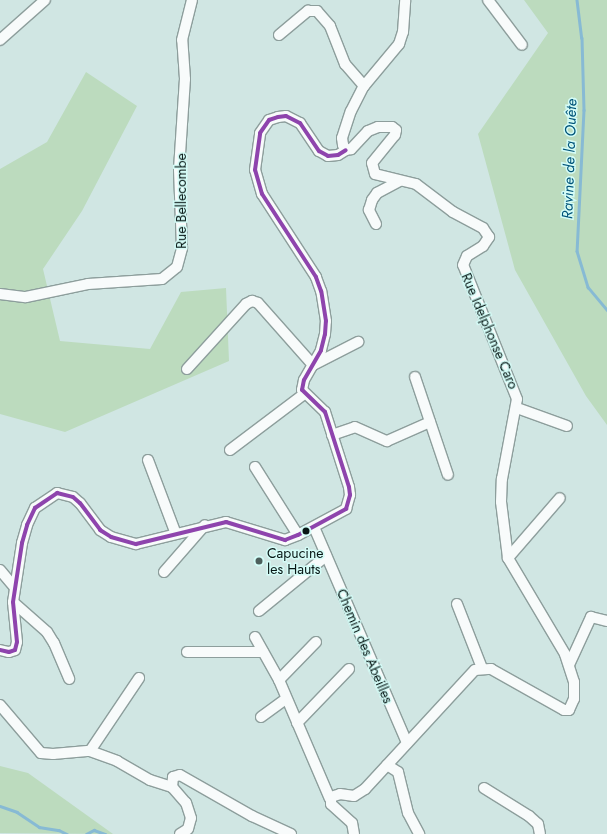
<!DOCTYPE html>
<meta charset="utf-8">
<style>
body{margin:0}
#map{position:relative;width:607px;height:834px;overflow:hidden;background:#d0e6e3;font-family:Jost,sans-serif}
div>[style]{position:absolute}
.green>*{inset:0;background:#bcdbbe}
.stream>*{height:2.5px;margin:-1.25px;padding:0 1.25px;transform-origin:1.25px;border-radius:1.25px;background:#87bad4}
.roads{filter:drop-shadow(1px 0 #8d9e9c) drop-shadow(-1px 0 #8d9e9c) drop-shadow(0 1px #8d9e9c) drop-shadow(0 -1px #8d9e9c)}
.street>*{height:10px;margin:-5px;padding:0 5px;transform-origin:5px;border-radius:5px;background:#f8fbfb}
.bus-1>*{height:4px;margin:-2px;padding:0 2px;transform-origin:2px;border-radius:2px;background:#8e44ad}
.dots>*{width:11px;height:11px;translate:-50% -50%;box-sizing:border-box;border:2px solid #d4fcf7;border-radius:50%}
span{translate:-50% -50%;white-space:nowrap;text-align:center;line-height:1.15;-webkit-text-stroke:3px #d4fcf7;paint-order:stroke}
.street-label{font-size:14px;color:#071614}
.poi-label{font-size:14px;color:#071614}
.left{translate:0 -50%;text-align:left}
.water-label{font-size:15px;color:#005479;font-style:italic}
</style>
<div id="map">
<div class="green">
<div style="clip-path:polygon(524px 0,607px 0,607px 425px,586px 396px,515px 270px,478px 134px,548px 33px)"></div>
<div style="clip-path:polygon(86px 72px,137px 106px,82px 211px,43px 269px,60px 341px,150px 349px,181px 292px,226px 288px,229px 361px,65px 432px,0 414px,0 169px,47px 142px)"></div>
<div style="clip-path:polygon(0 766px,28px 773px,113px 834px,0 833px)"></div>
</div>
<div class="stream">
<div style="left:577px;top:0;width:38px;rotate:83deg"></div>
<div style="left:582px;top:38px;width:72px;rotate:88.4deg"></div>
<div style="left:584px;top:110px;width:141px;rotate:92.8deg"></div>
<div style="left:577px;top:251px;width:38px;rotate:73deg"></div>
<div style="left:588px;top:287px;width:30px;rotate:50deg"></div>
<div style="left:0;top:806px;width:18px;rotate:19deg"></div>
<div style="left:17px;top:812px;width:27px;rotate:34deg"></div>
<div style="left:39px;top:827px;width:20px;rotate:9deg"></div>
<div style="left:59px;top:830px;width:9px;rotate:27deg"></div>
<div style="left:86px;top:834px;width:9px;rotate:-27deg"></div>
<div style="left:94px;top:830px;width:12px;rotate:20deg"></div>
</div>
<div class="roads">
<div class="street">
<div style="left:488px;top:0;width:56px;rotate:52.9deg"></div>
<div style="left:279px;top:35px;width:38px;rotate:-40deg"></div>
<div style="left:308px;top:11px;width:9px"></div>
<div style="left:317px;top:11px;width:20px;rotate:49deg"></div>
<div style="left:330px;top:26px;width:41px;rotate:68.5deg"></div>
<div style="left:345px;top:64px;width:29px;rotate:49deg"></div>
<div style="left:0;top:40px;width:60px;rotate:-41.6deg"></div>
<div style="left:376px;top:224px;width:16px;rotate:-117deg"></div>
<div style="left:369px;top:210px;width:10px;rotate:-73deg"></div>
<div style="left:372px;top:200px;width:9px;rotate:-54deg"></div>
<div style="left:377px;top:193px;width:26px;rotate:-28deg"></div>
<div style="left:0;top:294px;width:26px;rotate:7deg"></div>
<div style="left:26px;top:297px;width:63px;rotate:-11.8deg"></div>
<div style="left:88px;top:284px;width:74px;rotate:-3.9deg"></div>
<div style="left:162px;top:279px;width:19px;rotate:-39deg"></div>
<div style="left:177px;top:267px;width:20px;rotate:-75deg"></div>
<div style="left:182px;top:248px;width:79px;rotate:-92.2deg"></div>
<div style="left:179px;top:169px;width:90px;rotate:-86.2deg"></div>
<div style="left:185px;top:79px;width:39px;rotate:-94deg"></div>
<div style="left:182px;top:40px;width:41px;rotate:-76deg"></div>
<div style="left:187px;top:369px;width:88px;rotate:-47.8deg"></div>
<div style="left:246px;top:304px;width:7px;rotate:-27deg"></div>
<div style="left:252px;top:301px;width:6px;rotate:18deg"></div>
<div style="left:258px;top:303px;width:83px;rotate:48.4deg"></div>
<div style="left:313px;top:365px;width:51px;rotate:-27.1deg"></div>
<div style="left:415px;top:377px;width:103px;rotate:71.4deg"></div>
<div style="left:517px;top:408px;width:53px;rotate:19.8deg"></div>
<div style="left:332px;top:435px;width:24px;rotate:-19deg"></div>
<div style="left:355px;top:427px;width:35px;rotate:24deg"></div>
<div style="left:387px;top:441px;width:47px;rotate:-23.8deg"></div>
<div style="left:230px;top:450px;width:93px;rotate:-37.1deg"></div>
<div style="left:148px;top:460px;width:79px;rotate:69.3deg"></div>
<div style="left:255px;top:467px;width:80px;rotate:57.7deg"></div>
<div style="left:314px;top:527px;width:235px;rotate:66.7deg"></div>
<div style="left:508px;top:558px;width:79px;rotate:-49.1deg"></div>
<div style="left:0;top:570px;width:23px;rotate:50deg"></div>
<div style="left:164px;top:572px;width:62px;rotate:-48.9deg"></div>
<div style="left:13px;top:602px;width:45px;rotate:41.4deg"></div>
<div style="left:47px;top:632px;width:13px;rotate:58deg"></div>
<div style="left:54px;top:643px;width:39px;rotate:67deg"></div>
<div style="left:457px;top:604px;width:69px;rotate:68.7deg"></div>
<div style="left:259px;top:611px;width:87px;rotate:-39.4deg"></div>
<div style="left:255px;top:637px;width:49px;rotate:60.8deg"></div>
<div style="left:279px;top:680px;width:129px;rotate:66.8deg"></div>
<div style="left:0;top:650px;width:9px;rotate:13deg"></div>
<div style="left:9px;top:652px;width:6px;rotate:-18deg"></div>
<div style="left:15px;top:650px;width:8px;rotate:-76deg"></div>
<div style="left:17px;top:642px;width:40px;rotate:-95.7deg"></div>
<div style="left:13px;top:602px;width:60px;rotate:-81.3deg"></div>
<div style="left:22px;top:543px;width:19px;rotate:-74deg"></div>
<div style="left:27px;top:525px;width:19px;rotate:-65deg"></div>
<div style="left:35px;top:508px;width:27px;rotate:-34deg"></div>
<div style="left:57px;top:493px;width:16px;rotate:14deg"></div>
<div style="left:73px;top:497px;width:9px;rotate:41deg"></div>
<div style="left:80px;top:503px;width:34px;rotate:53deg"></div>
<div style="left:100px;top:530px;width:13px;rotate:32deg"></div>
<div style="left:111px;top:537px;width:26px;rotate:16deg"></div>
<div style="left:136px;top:544px;width:93px;rotate:-13.7deg"></div>
<div style="left:226px;top:522px;width:62px;rotate:17deg"></div>
<div style="left:285px;top:540px;width:14px;rotate:-21deg"></div>
<div style="left:298px;top:535px;width:55px;rotate:-28.4deg"></div>
<div style="left:346px;top:509px;width:15px;rotate:-74deg"></div>
<div style="left:350px;top:495px;width:8px;rotate:-97deg"></div>
<div style="left:349px;top:487px;width:79px;rotate:-107.7deg"></div>
<div style="left:325px;top:412px;width:32px;rotate:-136deg"></div>
<div style="left:302px;top:390px;width:10px;rotate:-79deg"></div>
<div style="left:304px;top:380px;width:34px;rotate:-60deg"></div>
<div style="left:321px;top:350px;width:16px;rotate:-76deg"></div>
<div style="left:325px;top:334px;width:13px;rotate:-86deg"></div>
<div style="left:326px;top:321px;width:30px;rotate:-99deg"></div>
<div style="left:321px;top:291px;width:15px;rotate:-110deg"></div>
<div style="left:316px;top:277px;width:99px;rotate:-123deg"></div>
<div style="left:262px;top:194px;width:25px;rotate:-106deg"></div>
<div style="left:255px;top:170px;width:37px;rotate:-82deg"></div>
<div style="left:260px;top:133px;width:16px;rotate:-55deg"></div>
<div style="left:269px;top:120px;width:9px;rotate:-18deg"></div>
<div style="left:278px;top:117px;width:8px;rotate:-7deg"></div>
<div style="left:286px;top:116px;width:16px;rotate:27deg"></div>
<div style="left:300px;top:123px;width:34px;rotate:56deg"></div>
<div style="left:319px;top:151px;width:10px;rotate:29deg"></div>
<div style="left:328px;top:156px;width:10px;rotate:-6deg"></div>
<div style="left:338px;top:155px;width:9px;rotate:-32deg"></div>
<div style="left:187px;top:652px;width:76px"></div>
<div style="left:569px;top:665px;width:53px;rotate:-65.4deg"></div>
<div style="left:591px;top:617px;width:16px;rotate:14deg"></div>
<div style="left:279px;top:680px;width:53px;rotate:-45.8deg"></div>
<div style="left:0;top:705px;width:63px;rotate:49.5deg"></div>
<div style="left:41px;top:753px;width:12px;rotate:5deg"></div>
<div style="left:53px;top:754px;width:37px;rotate:-5deg"></div>
<div style="left:90px;top:751px;width:29px;rotate:20deg"></div>
<div style="left:117px;top:761px;width:38px;rotate:30deg"></div>
<div style="left:150px;top:780px;width:23px;rotate:18deg"></div>
<div style="left:261px;top:717px;width:31px;rotate:-36deg"></div>
<div style="left:297px;top:723px;width:75px;rotate:-46.1deg"></div>
<div style="left:90px;top:751px;width:88px;rotate:-56.1deg"></div>
<div style="left:387px;top:765px;width:13px;rotate:32deg"></div>
<div style="left:398px;top:772px;width:42px;rotate:76.3deg"></div>
<div style="left:408px;top:813px;width:24px;rotate:62deg"></div>
<div style="left:484px;top:788px;width:53px;rotate:31.9deg"></div>
<div style="left:529px;top:816px;width:12px;rotate:42deg"></div>
<div style="left:538px;top:824px;width:10px;rotate:79deg"></div>
<div style="left:180px;top:834px;width:9px;rotate:-32deg"></div>
<div style="left:188px;top:829px;width:11px;rotate:-75deg"></div>
<div style="left:191px;top:818px;width:16px;rotate:-108deg"></div>
<div style="left:186px;top:803px;width:21px;rotate:-131deg"></div>
<div style="left:172px;top:787px;width:10px;rotate:-84deg"></div>
<div style="left:173px;top:777px;width:7px;rotate:-16deg"></div>
<div style="left:180px;top:775px;width:83px;rotate:29.7deg"></div>
<div style="left:252px;top:816px;width:43px;rotate:24.8deg"></div>
<div style="left:354px;top:834px;width:11px;rotate:-100deg"></div>
<div style="left:352px;top:823px;width:28px;rotate:-138deg"></div>
<div style="left:331px;top:804px;width:7px;rotate:-90deg"></div>
<div style="left:331px;top:797px;width:9px;rotate:-18deg"></div>
<div style="left:340px;top:794px;width:14px;rotate:8deg"></div>
<div style="left:354px;top:796px;width:13px;rotate:-32deg"></div>
<div style="left:365px;top:789px;width:162px;rotate:-47.3deg"></div>
<div style="left:475px;top:670px;width:16px;rotate:-4deg"></div>
<div style="left:491px;top:669px;width:84px;rotate:29.3deg"></div>
<div style="left:564px;top:710px;width:5px"></div>
<div style="left:569px;top:710px;width:12px;rotate:-66deg"></div>
<div style="left:574px;top:699px;width:17px;rotate:-90deg"></div>
<div style="left:574px;top:682px;width:29px;rotate:-108deg"></div>
<div style="left:565px;top:654px;width:112px;rotate:-120.7deg"></div>
<div style="left:508px;top:558px;width:56px;rotate:-97.1deg"></div>
<div style="left:501px;top:502px;width:23px;rotate:-88deg"></div>
<div style="left:502px;top:479px;width:81px;rotate:-79.4deg"></div>
<div style="left:517px;top:399px;width:144px;rotate:-111.9deg"></div>
<div style="left:463px;top:265px;width:10px;rotate:-66deg"></div>
<div style="left:467px;top:256px;width:19px;rotate:-32deg"></div>
<div style="left:483px;top:246px;width:11px;rotate:-56deg"></div>
<div style="left:489px;top:237px;width:11px;rotate:-124deg"></div>
<div style="left:483px;top:228px;width:34px;rotate:-152deg"></div>
<div style="left:453px;top:212px;width:46px;rotate:-142.9deg"></div>
<div style="left:416px;top:184px;width:42px;rotate:-166.3deg"></div>
<div style="left:375px;top:174px;width:11px;rotate:-105deg"></div>
<div style="left:372px;top:163px;width:36px;rotate:-51deg"></div>
<div style="left:395px;top:135px;width:5px;rotate:-79deg"></div>
<div style="left:396px;top:130px;width:5px;rotate:-143deg"></div>
<div style="left:392px;top:127px;width:14px;rotate:180deg"></div>
<div style="left:378px;top:127px;width:11px;rotate:158deg"></div>
<div style="left:368px;top:131px;width:25px;rotate:133deg"></div>
<div style="left:351px;top:149px;width:5px;rotate:169deg"></div>
<div style="left:346px;top:150px;width:6px;rotate:-121deg"></div>
<div style="left:343px;top:145px;width:7px;rotate:-98deg"></div>
<div style="left:342px;top:138px;width:28px;rotate:-72deg"></div>
<div style="left:351px;top:111px;width:28px;rotate:-63deg"></div>
<div style="left:364px;top:86px;width:55px;rotate:-50.2deg"></div>
<div style="left:399px;top:44px;width:13px;rotate:-72deg"></div>
<div style="left:403px;top:32px;width:32px;rotate:-86deg"></div>
</div>
</div>
<div class="bus-1">
<div style="left:0;top:650px;width:9px;rotate:13deg"></div>
<div style="left:9px;top:652px;width:6px;rotate:-18deg"></div>
<div style="left:15px;top:650px;width:8px;rotate:-76deg"></div>
<div style="left:17px;top:642px;width:40px;rotate:-95.7deg"></div>
<div style="left:13px;top:602px;width:60px;rotate:-81.3deg"></div>
<div style="left:22px;top:543px;width:19px;rotate:-74deg"></div>
<div style="left:27px;top:525px;width:19px;rotate:-65deg"></div>
<div style="left:35px;top:508px;width:27px;rotate:-34deg"></div>
<div style="left:57px;top:493px;width:16px;rotate:14deg"></div>
<div style="left:73px;top:497px;width:9px;rotate:41deg"></div>
<div style="left:80px;top:503px;width:34px;rotate:53deg"></div>
<div style="left:100px;top:530px;width:13px;rotate:32deg"></div>
<div style="left:111px;top:537px;width:26px;rotate:16deg"></div>
<div style="left:136px;top:544px;width:93px;rotate:-13.7deg"></div>
<div style="left:226px;top:522px;width:62px;rotate:17deg"></div>
<div style="left:285px;top:540px;width:14px;rotate:-21deg"></div>
<div style="left:298px;top:535px;width:55px;rotate:-28.4deg"></div>
<div style="left:346px;top:509px;width:15px;rotate:-74deg"></div>
<div style="left:350px;top:495px;width:8px;rotate:-97deg"></div>
<div style="left:349px;top:487px;width:79px;rotate:-107.7deg"></div>
<div style="left:325px;top:412px;width:32px;rotate:-136deg"></div>
<div style="left:302px;top:390px;width:10px;rotate:-79deg"></div>
<div style="left:304px;top:380px;width:34px;rotate:-60deg"></div>
<div style="left:321px;top:350px;width:16px;rotate:-76deg"></div>
<div style="left:325px;top:334px;width:13px;rotate:-86deg"></div>
<div style="left:326px;top:321px;width:30px;rotate:-99deg"></div>
<div style="left:321px;top:291px;width:15px;rotate:-110deg"></div>
<div style="left:316px;top:277px;width:99px;rotate:-123deg"></div>
<div style="left:262px;top:194px;width:25px;rotate:-106deg"></div>
<div style="left:255px;top:170px;width:37px;rotate:-82deg"></div>
<div style="left:260px;top:133px;width:16px;rotate:-55deg"></div>
<div style="left:269px;top:120px;width:9px;rotate:-18deg"></div>
<div style="left:278px;top:117px;width:8px;rotate:-7deg"></div>
<div style="left:286px;top:116px;width:16px;rotate:27deg"></div>
<div style="left:300px;top:123px;width:34px;rotate:56deg"></div>
<div style="left:319px;top:151px;width:10px;rotate:29deg"></div>
<div style="left:328px;top:156px;width:10px;rotate:-6deg"></div>
<div style="left:338px;top:155px;width:9px;rotate:-32deg"></div>
</div>
<div class="dots">
<div style="left:306px;top:531px;background:#071614"></div>
<div style="left:259px;top:561px;background:#4d5f5c"></div>
</div>
<div class="street-label">
<span style="left:181px;top:201px;rotate:-90deg">Rue Bellecombe</span>
<span style="left:490px;top:331px;rotate:67deg">Rue Idelphonse Caro</span>
<span style="left:365px;top:646px;rotate:67deg">Chemin des Abeilles</span>
</div>
<div class="poi-label">
<span class="left" style="left:267px;top:561px">Capucine<br>les Hauts</span>
</div>
<div class="water-label">
<span style="left:570px;top:159px;rotate:-88deg">Ravine de la Ouête</span>
</div>
</div>
